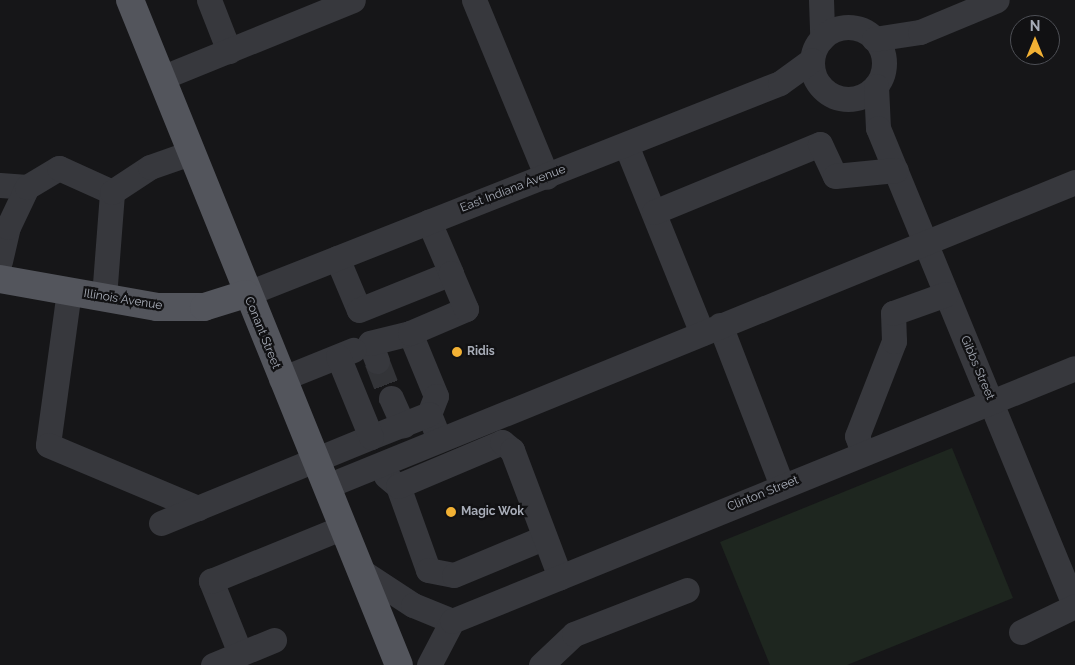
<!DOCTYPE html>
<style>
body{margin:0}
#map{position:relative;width:1075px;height:665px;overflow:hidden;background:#161618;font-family:Raleway,sans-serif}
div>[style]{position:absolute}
.green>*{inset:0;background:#1e261f}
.minor-tunnel>*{height:25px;margin-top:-12.5px;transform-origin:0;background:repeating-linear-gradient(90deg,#333438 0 25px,transparent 0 37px)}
.minor>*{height:25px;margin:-12.5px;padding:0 12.5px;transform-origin:12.5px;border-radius:12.5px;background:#37383d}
.minor>.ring{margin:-12.5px;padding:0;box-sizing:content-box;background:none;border:25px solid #37383d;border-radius:50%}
.major>*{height:28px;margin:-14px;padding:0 14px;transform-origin:14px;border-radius:14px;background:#53555c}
.dots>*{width:14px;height:14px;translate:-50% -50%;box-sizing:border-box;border:2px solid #111113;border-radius:50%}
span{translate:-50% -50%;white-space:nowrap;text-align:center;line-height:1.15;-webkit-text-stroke:4.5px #111113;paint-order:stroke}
.street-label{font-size:12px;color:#a8adb8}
.poi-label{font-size:12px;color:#a8adb8;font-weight:700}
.left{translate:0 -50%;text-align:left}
.north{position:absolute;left:1010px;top:15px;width:50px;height:50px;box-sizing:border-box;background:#111113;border:1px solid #4d4f55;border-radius:50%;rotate:0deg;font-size:14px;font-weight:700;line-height:20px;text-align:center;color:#a8adb8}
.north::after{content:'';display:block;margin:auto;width:18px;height:22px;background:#f2b134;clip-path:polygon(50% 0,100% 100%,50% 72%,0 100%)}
</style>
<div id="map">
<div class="green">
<div style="clip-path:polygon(952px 448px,1013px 598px,847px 665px,770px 665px,720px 542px)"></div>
</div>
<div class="minor-tunnel">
<div style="left:377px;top:361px;width:40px;rotate:69deg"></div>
</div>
<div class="minor">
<div style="left:209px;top:0;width:55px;rotate:68.6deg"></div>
<div style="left:474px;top:0;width:191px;rotate:67.6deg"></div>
<div style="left:821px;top:0;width:38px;rotate:88deg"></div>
<div class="ring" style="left:812px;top:27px;width:47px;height:47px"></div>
<div style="left:874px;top:39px;width:47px;rotate:-8.7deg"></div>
<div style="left:920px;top:32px;width:83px;rotate:-22.6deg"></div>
<div style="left:161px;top:78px;width:207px;rotate:-22.1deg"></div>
<div style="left:876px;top:86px;width:42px;rotate:87.3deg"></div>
<div style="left:878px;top:128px;width:518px;rotate:67.64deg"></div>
<div style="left:626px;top:145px;width:203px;rotate:68deg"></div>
<div style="left:0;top:185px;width:27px;rotate:4deg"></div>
<div style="left:654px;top:212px;width:179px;rotate:-22.3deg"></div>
<div style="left:820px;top:144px;width:35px;rotate:65deg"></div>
<div style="left:835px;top:176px;width:61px;rotate:-5.6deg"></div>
<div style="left:337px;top:258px;width:56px;rotate:67.1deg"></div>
<div style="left:359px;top:310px;width:99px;rotate:-21.9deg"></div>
<div style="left:451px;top:273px;width:56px;rotate:-113.3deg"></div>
<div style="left:0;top:261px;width:35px;rotate:-77deg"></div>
<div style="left:8px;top:227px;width:44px;rotate:-64.6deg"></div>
<div style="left:27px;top:187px;width:37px;rotate:-31deg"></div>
<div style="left:59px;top:168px;width:58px;rotate:24.4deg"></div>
<div style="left:69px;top:291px;width:155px;rotate:97.8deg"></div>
<div style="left:48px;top:445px;width:163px;rotate:22.8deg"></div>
<div style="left:246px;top:294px;width:574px;rotate:-21.56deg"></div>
<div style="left:780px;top:83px;width:39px;rotate:-36deg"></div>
<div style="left:104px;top:297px;width:105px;rotate:-85.6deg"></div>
<div style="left:112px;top:192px;width:45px;rotate:-33.3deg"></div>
<div style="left:150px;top:167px;width:42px;rotate:-19.3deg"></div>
<div style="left:720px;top:325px;width:173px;rotate:68.9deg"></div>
<div style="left:410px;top:333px;width:68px;rotate:67.6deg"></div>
<div style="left:436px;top:396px;width:19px;rotate:111deg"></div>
<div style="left:429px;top:414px;width:27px;rotate:68deg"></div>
<div style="left:377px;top:361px;width:19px;rotate:-111deg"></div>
<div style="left:370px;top:343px;width:41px;rotate:-14deg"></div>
<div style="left:410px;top:333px;width:61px;rotate:-23.2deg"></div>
<div style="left:466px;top:309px;width:39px;rotate:-113deg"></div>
<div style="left:281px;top:379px;width:78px;rotate:-21.9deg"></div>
<div style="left:391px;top:398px;width:30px;rotate:66deg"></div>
<div style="left:371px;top:437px;width:62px;rotate:-21.6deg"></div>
<div style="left:863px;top:453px;width:18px;rotate:-109deg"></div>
<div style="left:857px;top:436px;width:102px;rotate:-68.7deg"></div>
<div style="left:894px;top:341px;width:28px;rotate:-92deg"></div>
<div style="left:893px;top:313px;width:56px;rotate:-19.7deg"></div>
<div style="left:386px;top:476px;width:16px;rotate:40deg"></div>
<div style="left:398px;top:486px;width:89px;rotate:70.3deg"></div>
<div style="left:428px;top:570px;width:26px;rotate:11deg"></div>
<div style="left:454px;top:575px;width:96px;rotate:-22.6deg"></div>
<div style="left:327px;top:486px;width:807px;rotate:-22.12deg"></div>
<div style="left:398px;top:486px;width:113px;rotate:-22.9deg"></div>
<div style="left:502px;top:442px;width:13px;rotate:39deg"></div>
<div style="left:512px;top:450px;width:136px;rotate:69.3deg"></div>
<div style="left:161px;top:523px;width:227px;rotate:-22.3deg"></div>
<div style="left:371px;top:437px;width:87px;rotate:-112.2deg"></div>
<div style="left:361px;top:571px;width:62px;rotate:33.2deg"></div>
<div style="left:413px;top:605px;width:42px;rotate:22.3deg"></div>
<div style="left:1021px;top:632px;width:60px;rotate:-25.7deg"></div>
<div style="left:240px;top:653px;width:78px;rotate:-111.9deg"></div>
<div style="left:211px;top:581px;width:143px;rotate:-22.2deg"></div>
<div style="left:213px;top:665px;width:66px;rotate:-22.3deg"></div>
<div style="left:429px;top:665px;width:50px;rotate:-62.4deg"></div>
<div style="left:452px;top:621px;width:672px;rotate:-22.1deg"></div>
<div style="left:541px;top:665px;width:45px;rotate:-43.2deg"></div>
<div style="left:574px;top:634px;width:121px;rotate:-21.3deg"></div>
</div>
<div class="major">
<div style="left:130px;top:0;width:717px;rotate:67.98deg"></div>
<div style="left:0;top:279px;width:159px;rotate:10.1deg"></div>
<div style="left:157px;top:307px;width:47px"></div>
<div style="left:204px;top:307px;width:44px;rotate:-17.2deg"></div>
</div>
<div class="dots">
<div style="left:457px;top:352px;background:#f2b134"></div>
<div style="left:451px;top:512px;background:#f2b134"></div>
</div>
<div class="street-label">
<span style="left:513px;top:189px;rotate:-21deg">East Indiana Avenue</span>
<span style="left:123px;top:300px;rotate:9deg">Illinois Avenue</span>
<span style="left:262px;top:333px;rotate:68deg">Conant Street</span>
<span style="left:977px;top:368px;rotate:67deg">Gibbs Street</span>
<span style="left:763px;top:494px;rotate:-22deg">Clinton Street</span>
</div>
<div class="poi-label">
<span class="left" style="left:467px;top:352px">Ridis</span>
<span class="left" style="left:461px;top:512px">Magic Wok</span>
</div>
<div class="north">N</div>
</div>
